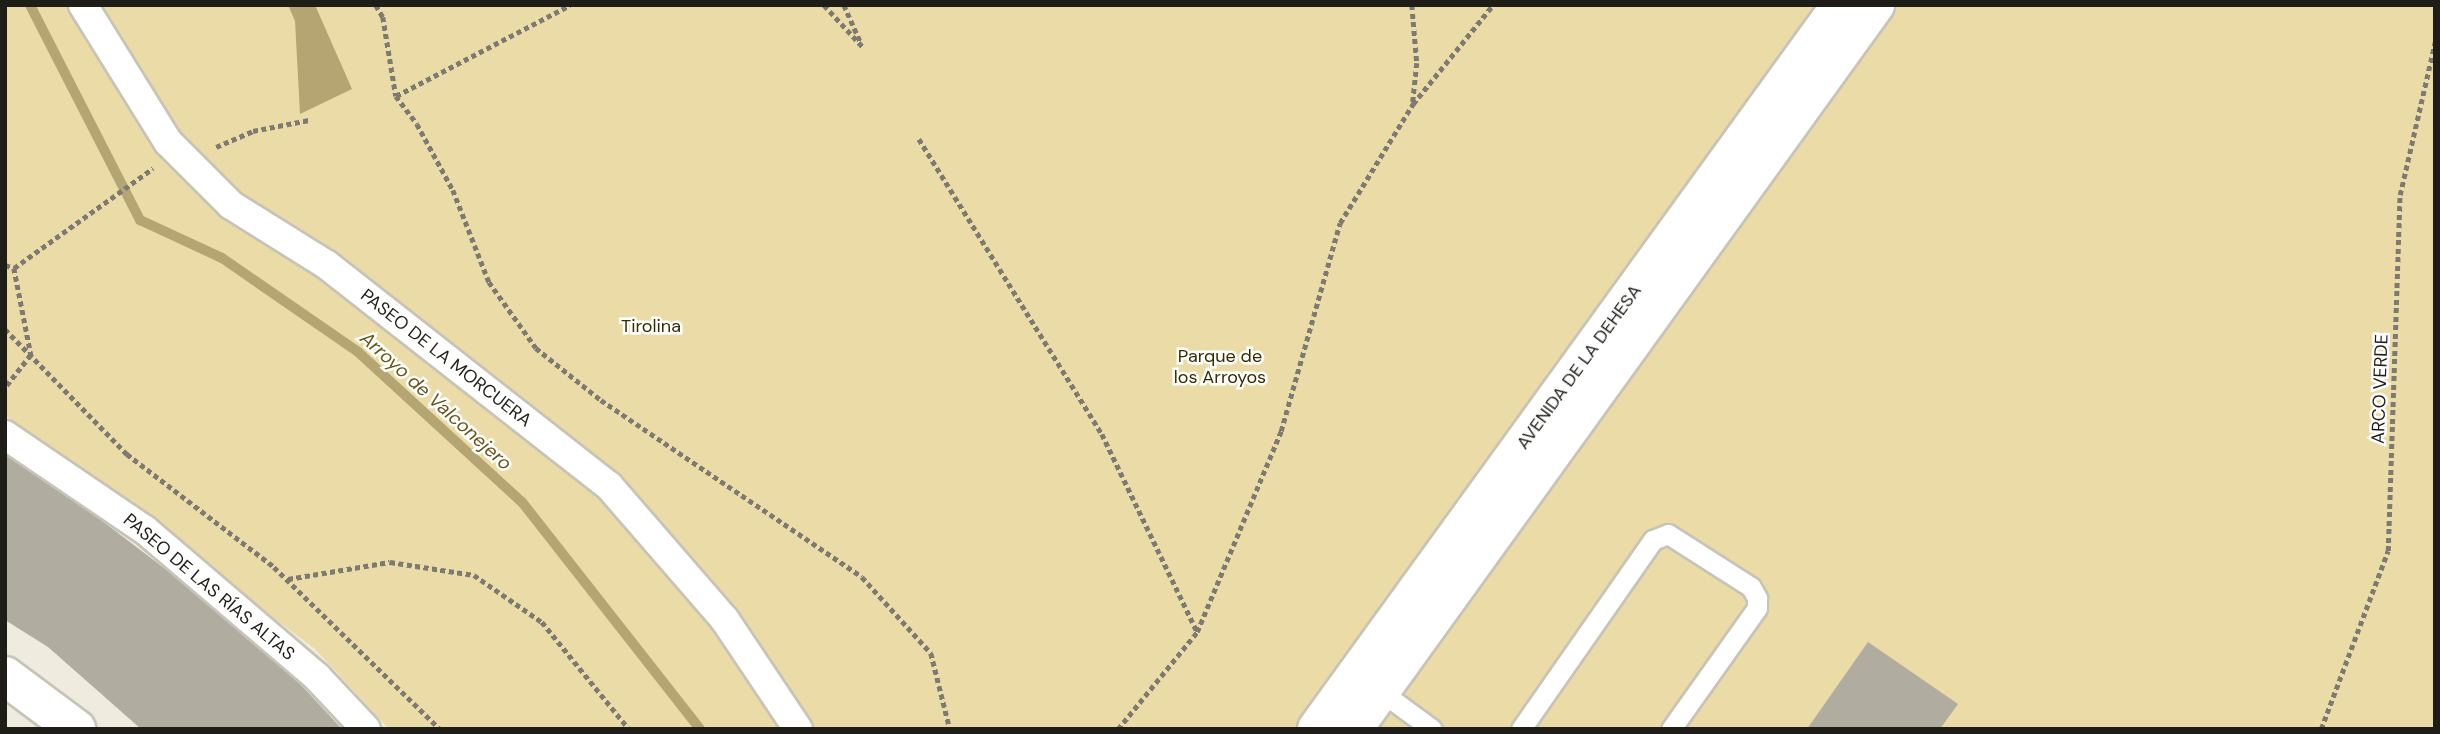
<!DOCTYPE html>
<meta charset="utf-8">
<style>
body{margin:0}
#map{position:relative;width:2440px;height:734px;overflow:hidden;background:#efebde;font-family:"DM Sans",sans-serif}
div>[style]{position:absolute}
.green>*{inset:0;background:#ebdba7}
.water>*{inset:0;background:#b5a572}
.stream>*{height:10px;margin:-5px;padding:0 5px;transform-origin:5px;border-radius:5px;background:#b5a572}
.building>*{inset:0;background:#b0aca0}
.path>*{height:4.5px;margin-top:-2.25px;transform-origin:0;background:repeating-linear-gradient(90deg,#7c7a71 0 5px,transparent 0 8.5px)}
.roads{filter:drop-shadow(2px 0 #c7c4b7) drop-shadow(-2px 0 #c7c4b7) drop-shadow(0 2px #c7c4b7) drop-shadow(0 -2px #c7c4b7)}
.service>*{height:19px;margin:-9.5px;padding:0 9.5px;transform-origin:9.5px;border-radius:9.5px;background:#fff}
.pedestrian>*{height:28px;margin:-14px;padding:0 14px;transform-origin:14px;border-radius:14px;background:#fff}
.minor>*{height:38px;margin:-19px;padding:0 19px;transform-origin:19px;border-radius:19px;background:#fff}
.tertiary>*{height:38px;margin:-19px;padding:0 19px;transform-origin:19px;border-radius:19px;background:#fff}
span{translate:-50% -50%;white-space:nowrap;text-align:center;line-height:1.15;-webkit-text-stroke:5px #fff;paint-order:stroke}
.park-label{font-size:18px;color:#372c00}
.street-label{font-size:18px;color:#1e1d18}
.water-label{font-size:19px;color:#665518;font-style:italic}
.frame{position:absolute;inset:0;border:7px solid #1e1d18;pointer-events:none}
</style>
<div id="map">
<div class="green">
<div style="clip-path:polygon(5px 5px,2435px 5px,2435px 729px,389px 729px,315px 649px,5px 415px)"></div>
</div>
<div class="water">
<div style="clip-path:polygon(288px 5px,315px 5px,352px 89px,300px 114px,295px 21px)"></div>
</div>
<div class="stream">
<div style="left:30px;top:5px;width:242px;rotate:62.9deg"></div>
<div style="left:140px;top:220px;width:90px;rotate:24.9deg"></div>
<div style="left:222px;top:258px;width:164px;rotate:34.6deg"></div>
<div style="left:357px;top:351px;width:224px;rotate:42.5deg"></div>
<div style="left:522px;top:502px;width:288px;rotate:51.9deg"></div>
</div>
<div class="building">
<div style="clip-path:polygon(5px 447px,260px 641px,342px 729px,141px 729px,48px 647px,5px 620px)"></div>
<div style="clip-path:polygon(1868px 642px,1958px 704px,1940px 729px,1807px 729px)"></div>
</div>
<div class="path">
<div style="left:376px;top:5px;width:14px;rotate:60deg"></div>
<div style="left:383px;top:17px;width:80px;rotate:80.7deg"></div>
<div style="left:396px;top:96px;width:35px;rotate:53deg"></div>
<div style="left:417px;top:124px;width:75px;rotate:61.4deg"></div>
<div style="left:453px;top:190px;width:99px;rotate:68.6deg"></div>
<div style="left:489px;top:282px;width:81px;rotate:54.5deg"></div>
<div style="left:536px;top:348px;width:83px;rotate:38.7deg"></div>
<div style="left:601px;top:400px;width:315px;rotate:34.1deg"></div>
<div style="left:862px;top:577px;width:103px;rotate:47.8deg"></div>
<div style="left:931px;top:653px;width:78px;rotate:76deg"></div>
<div style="left:824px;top:5px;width:57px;rotate:47.1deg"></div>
<div style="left:844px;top:5px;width:42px;rotate:65.9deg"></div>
<div style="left:1412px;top:5px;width:58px;rotate:85.1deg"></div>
<div style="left:1417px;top:63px;width:39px;rotate:96deg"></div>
<div style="left:396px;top:96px;width:196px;rotate:-27.6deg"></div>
<div style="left:919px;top:139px;width:347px;rotate:58.2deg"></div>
<div style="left:1102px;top:434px;width:219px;rotate:64.3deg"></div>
<div style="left:216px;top:147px;width:40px;rotate:-23.4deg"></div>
<div style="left:253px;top:131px;width:57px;rotate:-11.1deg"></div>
<div style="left:5px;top:265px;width:9px;rotate:18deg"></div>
<div style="left:14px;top:268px;width:89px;rotate:78.9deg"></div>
<div style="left:31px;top:355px;width:42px;rotate:128.2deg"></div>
<div style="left:14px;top:268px;width:171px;rotate:-35.7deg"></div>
<div style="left:5px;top:329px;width:175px;rotate:45.7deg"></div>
<div style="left:127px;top:454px;width:185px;rotate:37.5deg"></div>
<div style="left:274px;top:567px;width:232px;rotate:44.3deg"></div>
<div style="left:288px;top:579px;width:103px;rotate:-9.5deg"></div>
<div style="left:390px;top:562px;width:85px;rotate:8.8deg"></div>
<div style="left:474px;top:575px;width:83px;rotate:34.7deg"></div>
<div style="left:542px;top:622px;width:138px;rotate:50.9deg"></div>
<div style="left:1118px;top:729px;width:125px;rotate:-50.8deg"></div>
<div style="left:1197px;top:632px;width:218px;rotate:-67.3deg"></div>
<div style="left:1281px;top:431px;width:216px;rotate:-74.2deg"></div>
<div style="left:1340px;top:223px;width:140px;rotate:-58.5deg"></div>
<div style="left:1413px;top:104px;width:127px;rotate:-51.1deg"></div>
<div style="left:2321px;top:729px;width:190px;rotate:-69.4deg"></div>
<div style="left:2388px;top:551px;width:356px;rotate:-88.1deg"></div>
<div style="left:2400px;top:195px;width:157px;rotate:-77.1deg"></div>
</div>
<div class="roads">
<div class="service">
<div style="left:1380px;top:691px;width:64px;rotate:36.2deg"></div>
<div style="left:1521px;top:729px;width:231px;rotate:-55.1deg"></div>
<div style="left:1653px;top:540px;width:16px;rotate:-22deg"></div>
<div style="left:1668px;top:534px;width:98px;rotate:32.6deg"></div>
<div style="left:1751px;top:587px;width:13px;rotate:61deg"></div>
<div style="left:1757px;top:598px;width:10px;rotate:90deg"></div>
<div style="left:1757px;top:608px;width:148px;rotate:125.4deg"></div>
</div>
<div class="pedestrian">
<div style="left:83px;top:5px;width:161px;rotate:58.2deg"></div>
<div style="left:168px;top:142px;width:89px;rotate:45deg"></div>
<div style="left:231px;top:205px;width:113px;rotate:32deg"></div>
<div style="left:327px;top:265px;width:358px;rotate:38.1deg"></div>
<div style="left:609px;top:486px;width:177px;rotate:49.1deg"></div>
<div style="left:725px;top:620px;width:131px;rotate:56.2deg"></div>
<div style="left:5px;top:435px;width:169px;rotate:34.2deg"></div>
<div style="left:145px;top:530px;width:226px;rotate:40.5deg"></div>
<div style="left:317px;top:677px;width:71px;rotate:46.7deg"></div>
</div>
<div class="minor">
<div style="left:5px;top:676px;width:89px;rotate:36.7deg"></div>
</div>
<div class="tertiary">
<div style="left:1317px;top:729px;width:894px;rotate:-54.1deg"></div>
<div style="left:1353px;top:729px;width:893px;rotate:-54.21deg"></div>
</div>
</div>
<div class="park-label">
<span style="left:651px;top:326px">Tirolina</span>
<span style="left:1220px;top:367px">Parque de<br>los Arroyos</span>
</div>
<div class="street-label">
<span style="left:446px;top:358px;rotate:38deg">PASEO DE LA MORCUERA</span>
<span style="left:1579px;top:367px;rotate:-54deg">AVENIDA DE LA DEHESA</span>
<span style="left:2380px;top:389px;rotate:-88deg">ARCO VERDE</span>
<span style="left:209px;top:587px;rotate:40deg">PASEO DE LAS RÍAS ALTAS</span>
</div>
<div class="water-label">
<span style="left:436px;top:401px;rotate:42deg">Arroyo de Valconejero</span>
</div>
<div class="frame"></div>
</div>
